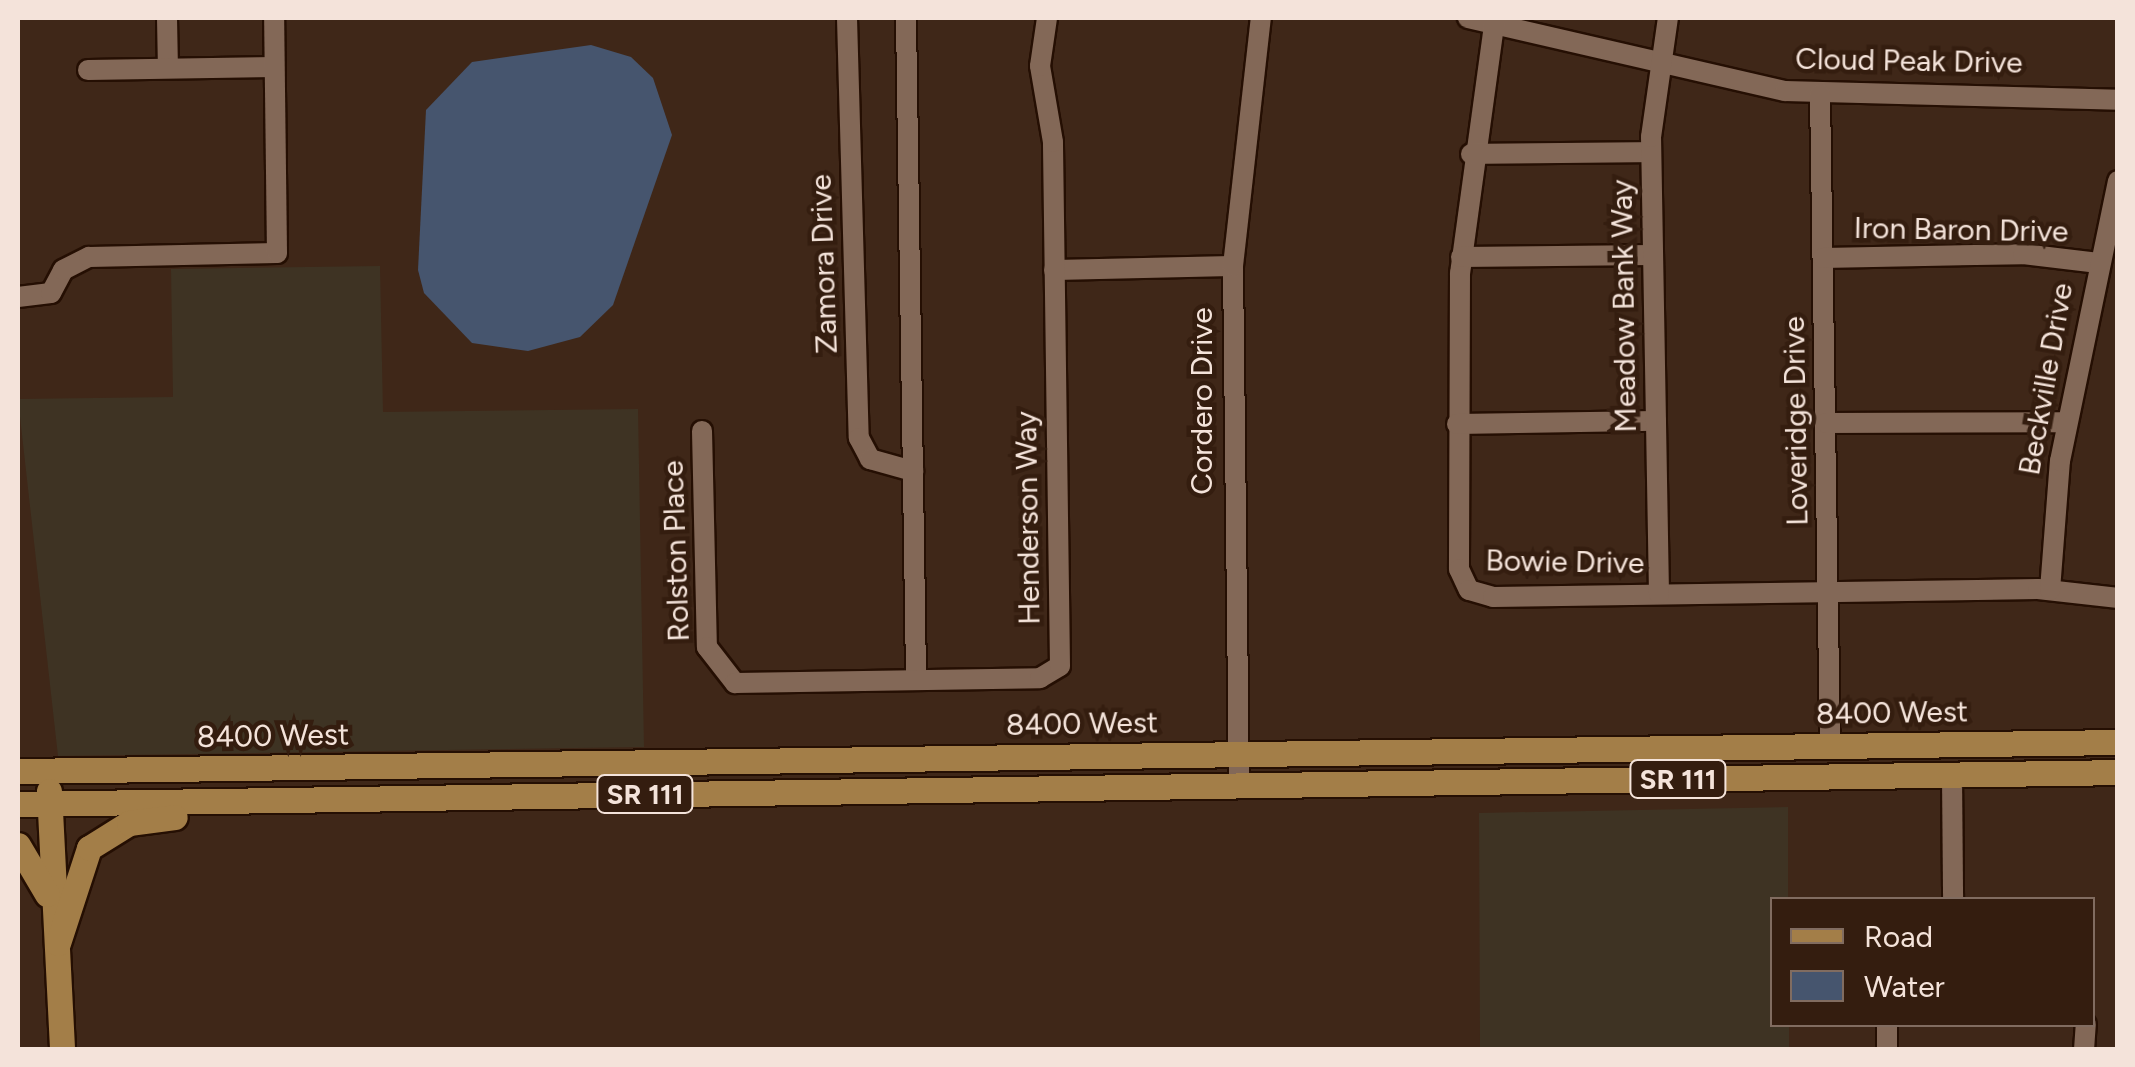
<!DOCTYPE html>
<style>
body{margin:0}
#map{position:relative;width:2135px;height:1067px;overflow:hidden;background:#3f2718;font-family:Figtree,sans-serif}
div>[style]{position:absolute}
.industrial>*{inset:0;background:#3e3323}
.water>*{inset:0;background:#46556e}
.roads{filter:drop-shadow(2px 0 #250f03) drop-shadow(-2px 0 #250f03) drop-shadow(0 2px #250f03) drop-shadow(0 -2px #250f03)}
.minor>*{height:20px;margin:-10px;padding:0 10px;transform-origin:10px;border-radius:10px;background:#836857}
.major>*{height:25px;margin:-12.5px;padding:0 12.5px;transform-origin:12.5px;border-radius:12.5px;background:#a37e48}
span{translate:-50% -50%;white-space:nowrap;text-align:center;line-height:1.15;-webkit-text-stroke:9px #341d0f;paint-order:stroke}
.shield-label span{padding:2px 8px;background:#341d0f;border:2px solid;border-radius:8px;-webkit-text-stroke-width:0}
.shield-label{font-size:28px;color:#f4e3da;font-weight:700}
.street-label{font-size:30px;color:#f4e3da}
.frame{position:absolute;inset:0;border:20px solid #f4e3da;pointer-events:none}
.legend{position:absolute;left:1770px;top:897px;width:325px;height:130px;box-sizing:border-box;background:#341d0f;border:2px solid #816c60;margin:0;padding:12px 18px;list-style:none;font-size:30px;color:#f4e3da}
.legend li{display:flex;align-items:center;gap:20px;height:50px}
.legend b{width:50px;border:2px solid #816c60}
</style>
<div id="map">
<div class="industrial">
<div style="clip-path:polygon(380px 266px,383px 412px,638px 409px,644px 747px,58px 756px,18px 399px,173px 397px,171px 269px)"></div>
<div style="clip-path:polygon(1788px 807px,1788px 899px,1772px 900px,1772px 1024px,1789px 1025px,1789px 1049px,1480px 1049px,1479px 813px)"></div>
</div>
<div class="water">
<div style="clip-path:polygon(591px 45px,631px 57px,653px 78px,672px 135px,613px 305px,580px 337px,528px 351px,472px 343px,424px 293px,418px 270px,426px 110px,472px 62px)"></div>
</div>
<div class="roads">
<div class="minor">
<div style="left:167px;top:18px;width:50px;rotate:88.9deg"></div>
<div style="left:847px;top:18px;width:420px;rotate:88.4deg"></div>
<div style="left:859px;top:438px;width:24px;rotate:62deg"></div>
<div style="left:870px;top:459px;width:45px;rotate:15.6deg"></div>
<div style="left:906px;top:18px;width:662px;rotate:89.13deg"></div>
<div style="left:1468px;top:18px;width:325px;rotate:13deg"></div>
<div style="left:1785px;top:91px;width:333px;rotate:1.5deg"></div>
<div style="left:1495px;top:18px;width:257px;rotate:97.8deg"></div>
<div style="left:1460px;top:273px;width:296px;rotate:90.2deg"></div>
<div style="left:1459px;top:569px;width:23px;rotate:65deg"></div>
<div style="left:1469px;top:590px;width:25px;rotate:16deg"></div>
<div style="left:1493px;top:597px;width:545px;rotate:-0.84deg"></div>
<div style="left:2038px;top:589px;width:81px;rotate:6.4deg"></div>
<div style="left:88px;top:70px;width:186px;rotate:-0.9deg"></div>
<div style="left:1820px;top:94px;width:653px;rotate:89.12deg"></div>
<div style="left:1471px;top:154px;width:180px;rotate:-0.6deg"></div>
<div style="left:1461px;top:257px;width:192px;rotate:-0.6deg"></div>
<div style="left:1823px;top:258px;width:200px;rotate:-1.1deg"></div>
<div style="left:2023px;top:254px;width:76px;rotate:6.8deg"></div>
<div style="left:1054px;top:270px;width:179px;rotate:-1.3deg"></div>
<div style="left:18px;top:297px;width:33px;rotate:-7deg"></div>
<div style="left:51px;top:293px;width:26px;rotate:-62deg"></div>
<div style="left:63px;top:270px;width:29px;rotate:-27deg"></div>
<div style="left:89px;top:257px;width:188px;rotate:-1.2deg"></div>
<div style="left:277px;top:253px;width:235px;rotate:-90.7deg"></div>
<div style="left:1826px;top:423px;width:241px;rotate:-0.2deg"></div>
<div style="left:1457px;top:424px;width:199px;rotate:-0.9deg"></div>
<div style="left:702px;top:431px;width:216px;rotate:88.7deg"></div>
<div style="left:707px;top:647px;width:46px;rotate:52.1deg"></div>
<div style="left:735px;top:683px;width:305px;rotate:-0.9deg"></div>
<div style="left:1040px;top:678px;width:23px;rotate:-31deg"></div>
<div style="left:1060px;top:666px;width:524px;rotate:-90.77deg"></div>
<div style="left:1053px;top:142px;width:77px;rotate:-99.7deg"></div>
<div style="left:1040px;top:66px;width:49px;rotate:-81.7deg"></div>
<div style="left:2050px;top:590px;width:129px;rotate:-85.6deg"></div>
<div style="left:2060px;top:461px;width:286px;rotate:-78.3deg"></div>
<div style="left:1659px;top:594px;width:457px;rotate:-91deg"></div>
<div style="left:1651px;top:137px;width:120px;rotate:-81.9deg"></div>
<div style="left:1952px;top:775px;width:125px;rotate:89.5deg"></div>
<div style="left:1239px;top:785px;width:519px;rotate:-90.66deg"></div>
<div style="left:1233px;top:266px;width:250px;rotate:-83.6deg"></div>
<div style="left:1887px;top:1050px;width:26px;rotate:-90deg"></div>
<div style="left:2084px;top:1050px;width:26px;rotate:-86deg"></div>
</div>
<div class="major">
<div style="left:18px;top:771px;width:2100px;rotate:-0.79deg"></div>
<div style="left:49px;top:791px;width:259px;rotate:87.1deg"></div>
<div style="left:18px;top:804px;width:2100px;rotate:-0.87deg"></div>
<div style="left:18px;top:845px;width:57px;rotate:59.4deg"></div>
<div style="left:58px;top:943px;width:100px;rotate:-71.9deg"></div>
<div style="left:89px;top:848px;width:47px;rotate:-32deg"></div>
<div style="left:129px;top:823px;width:46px;rotate:-7.4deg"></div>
</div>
</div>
<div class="shield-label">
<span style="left:1678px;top:779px">SR 111</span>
<span style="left:645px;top:794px">SR 111</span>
</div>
<div class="street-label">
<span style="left:1909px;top:61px;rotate:1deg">Cloud Peak Drive</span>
<span style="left:1961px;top:230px;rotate:1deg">Iron Baron Drive</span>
<span style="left:824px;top:264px;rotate:-92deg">Zamora Drive</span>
<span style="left:1624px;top:306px;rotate:-91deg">Meadow Bank Way</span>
<span style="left:2046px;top:379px;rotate:-80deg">Beckville Drive</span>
<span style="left:1202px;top:401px;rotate:-90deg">Cordero Drive</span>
<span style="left:1796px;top:421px;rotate:-91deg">Loveridge Drive</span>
<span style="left:1028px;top:518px;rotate:-91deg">Henderson Way</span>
<span style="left:676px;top:551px;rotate:-92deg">Rolston Place</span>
<span style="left:1565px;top:562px;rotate:1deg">Bowie Drive</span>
<span style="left:1892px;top:713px;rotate:-1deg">8400 West</span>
<span style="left:1082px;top:724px;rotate:-1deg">8400 West</span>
<span style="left:273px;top:736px;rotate:-1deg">8400 West</span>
</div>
<div class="frame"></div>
<ul class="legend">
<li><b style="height:12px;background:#a37e48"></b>Road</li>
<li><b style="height:28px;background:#46556e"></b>Water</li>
</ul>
</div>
